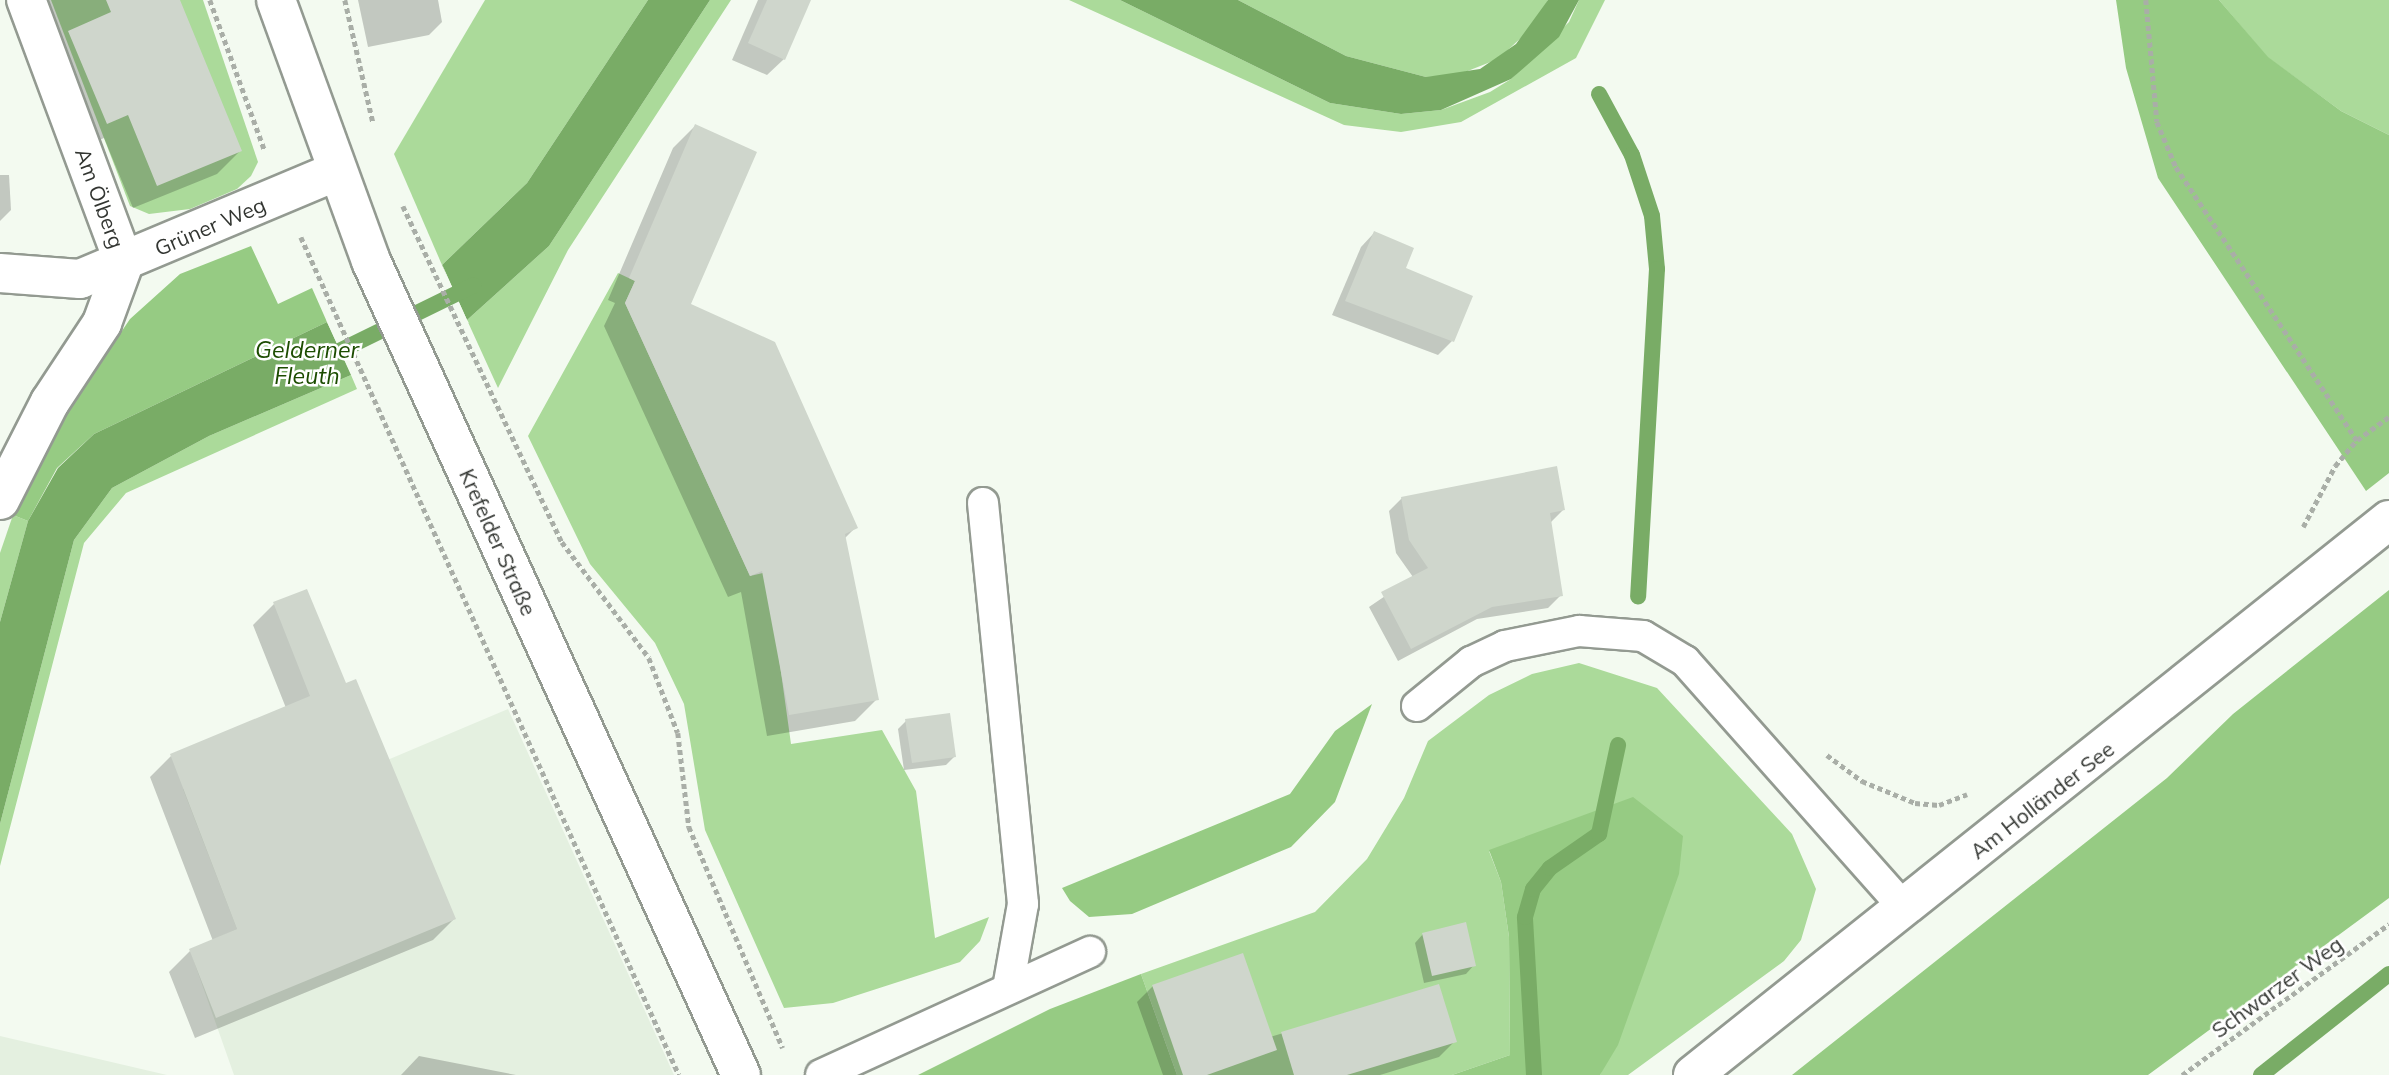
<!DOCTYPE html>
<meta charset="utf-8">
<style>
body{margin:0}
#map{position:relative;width:2389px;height:1075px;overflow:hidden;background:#f3faf0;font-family:Mulish,sans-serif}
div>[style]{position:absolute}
.built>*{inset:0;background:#e4f0e0}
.green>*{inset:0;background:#abda9a}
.forest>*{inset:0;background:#96cb83}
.water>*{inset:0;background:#79ac66}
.pier>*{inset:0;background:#f3faf0}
.shadow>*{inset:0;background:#0003}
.stream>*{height:16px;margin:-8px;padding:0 8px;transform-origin:8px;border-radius:8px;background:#79ac66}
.building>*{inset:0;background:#cfd6cc}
.path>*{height:4.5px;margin-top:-2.25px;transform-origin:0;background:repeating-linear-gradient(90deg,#a9aea7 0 5px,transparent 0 8.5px)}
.roads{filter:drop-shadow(2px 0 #939a91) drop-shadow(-2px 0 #939a91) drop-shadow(0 2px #939a91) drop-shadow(0 -2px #939a91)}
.service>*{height:30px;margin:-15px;padding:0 15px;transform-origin:15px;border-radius:15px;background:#fff}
.minor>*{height:38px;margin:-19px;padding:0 19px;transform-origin:19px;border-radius:19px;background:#fff}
.tertiary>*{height:38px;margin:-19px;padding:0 19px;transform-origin:19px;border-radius:19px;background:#fff}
.secondary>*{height:38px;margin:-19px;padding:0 19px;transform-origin:19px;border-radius:19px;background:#fff}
span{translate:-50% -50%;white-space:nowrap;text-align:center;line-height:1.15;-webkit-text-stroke:5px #fff;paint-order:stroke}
.street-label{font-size:21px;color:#323531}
.water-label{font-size:23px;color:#1c4c00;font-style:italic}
</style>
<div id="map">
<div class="built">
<div style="clip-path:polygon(508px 709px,674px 1075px,234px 1075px,190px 950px,237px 929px,183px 789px,274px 752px,385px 761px)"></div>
<div style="clip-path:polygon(0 1036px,167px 1075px,0 1075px)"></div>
</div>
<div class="green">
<div style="clip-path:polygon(51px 0,203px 0,258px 162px,251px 176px,237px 189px,190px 209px,149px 214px,130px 206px)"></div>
<div style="clip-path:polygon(485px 0,648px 0,527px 183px,442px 265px,394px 154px)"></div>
<div style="clip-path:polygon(710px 0,731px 0,568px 250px,498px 388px,467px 320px,549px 246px)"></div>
<div style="clip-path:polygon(1069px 0,1120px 0,1330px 103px,1401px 114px,1441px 110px,1490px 92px,1511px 79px,1569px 22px,1579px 0,1605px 0,1576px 58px,1461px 122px,1401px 132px,1344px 125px)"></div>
<div style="clip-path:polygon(1238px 0,1548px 0,1535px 25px,1498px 59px,1455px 76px,1426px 77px,1346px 56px)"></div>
<div style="clip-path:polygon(2219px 0,2389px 0,2389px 135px,2341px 111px,2267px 57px)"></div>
<div style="clip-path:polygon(618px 273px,635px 281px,625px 303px,750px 576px,767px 572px,791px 744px,882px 730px,916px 791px,935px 938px,989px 917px,980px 941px,960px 962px,833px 1003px,784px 1008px,705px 830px,684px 704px,655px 643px,590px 564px,528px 436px)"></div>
<div style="clip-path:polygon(351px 375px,357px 389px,126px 493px,84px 543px,0 866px,0 824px,74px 540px,112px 488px,209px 436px)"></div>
<div style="clip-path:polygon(13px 515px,28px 521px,0 622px,0 553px)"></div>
<div style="clip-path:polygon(1579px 663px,1657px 688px,1792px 834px,1816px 889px,1801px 940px,1784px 961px,1628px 1075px,1600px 1075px,1639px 985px,1489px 851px,1501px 882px,1509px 937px,1510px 1055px,1452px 1075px,1177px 1075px,1141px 974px,1315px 912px,1367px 859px,1404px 798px,1428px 741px,1489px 695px,1532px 674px)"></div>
</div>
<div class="forest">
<div style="clip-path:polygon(2116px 0,2219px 0,2268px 57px,2341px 111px,2389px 135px,2389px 473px,2366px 491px,2158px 178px,2126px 68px)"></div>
<div style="clip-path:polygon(251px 246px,278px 304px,312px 288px,327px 322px,94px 434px,57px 468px,28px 521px,13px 515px,67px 412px,130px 319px,180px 274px)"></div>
<div style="clip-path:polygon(2389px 590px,2389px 898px,2148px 1075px,1792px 1075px,2167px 778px,2233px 714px)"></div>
<div style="clip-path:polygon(1372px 704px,1335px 802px,1291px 847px,1132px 914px,1089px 917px,1070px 901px,1062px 888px,1290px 794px,1335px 731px)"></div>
<div style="clip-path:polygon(1633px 797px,1683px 836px,1679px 874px,1618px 1045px,1600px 1075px,1452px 1075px,1510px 1055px,1509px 937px,1501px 882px,1489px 850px)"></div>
<div style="clip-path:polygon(1141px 974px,1177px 1075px,918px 1075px,1050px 1009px)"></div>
</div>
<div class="water">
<div style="clip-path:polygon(648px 0,710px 0,549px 246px,467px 320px,442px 265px,527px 183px)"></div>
<div style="clip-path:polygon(1120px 0,1238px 0,1346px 56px,1426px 77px,1480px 69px,1516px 44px,1548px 0,1579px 0,1559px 37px,1511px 79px,1441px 110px,1401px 114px,1330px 103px)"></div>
<div style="clip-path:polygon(327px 322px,351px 375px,209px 436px,112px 488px,74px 540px,0 824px,0 622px,28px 521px,58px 468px,94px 434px)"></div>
</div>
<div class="pier">
<div style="clip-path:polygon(441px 262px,467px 320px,469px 323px,464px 321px)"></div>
<div style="clip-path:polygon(326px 319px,355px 374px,353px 378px,327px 322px)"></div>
</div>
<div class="shadow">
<div style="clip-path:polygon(37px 0,178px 0,240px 151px,217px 174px,133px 208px,104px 138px,83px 147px)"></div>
<div style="clip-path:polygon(358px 0,438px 0,442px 22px,429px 35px,368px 47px)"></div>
<div style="clip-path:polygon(758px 0,809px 0,784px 59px,767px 75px,732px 60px)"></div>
<div style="clip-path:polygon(695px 126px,689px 305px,856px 527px,844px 539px,877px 699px,855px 721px,767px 736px,741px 592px,728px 597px,604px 326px,615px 303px,608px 300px,673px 148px)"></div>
<div style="clip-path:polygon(0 175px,9px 175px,11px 210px,0 221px)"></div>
<div style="clip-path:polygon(1374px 233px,1452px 341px,1438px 355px,1332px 315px,1361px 247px)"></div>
<div style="clip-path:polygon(1402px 498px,1563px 510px,1550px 523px,1561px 595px,1548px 608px,1477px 619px,1398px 661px,1369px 607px,1413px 577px,1396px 553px,1389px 511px)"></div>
<div style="clip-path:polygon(274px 604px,345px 685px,454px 919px,433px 940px,195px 1038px,169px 972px,190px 951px,213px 941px,150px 777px,171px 756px,286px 708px,253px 625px)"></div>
<div style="clip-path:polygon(906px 721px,955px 756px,946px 765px,904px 770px,898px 729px)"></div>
<div style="clip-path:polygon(1423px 934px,1474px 965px,1466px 974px,1424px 983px,1415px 943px)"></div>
<div style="clip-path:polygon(1153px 986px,1270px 1037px,1438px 987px,1455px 1041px,1439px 1057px,1380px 1075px,1163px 1075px,1137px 1002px)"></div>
<div style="clip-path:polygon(419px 1056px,516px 1075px,401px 1075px)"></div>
</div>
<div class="stream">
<div style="left:1599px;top:94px;width:69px;rotate:61.6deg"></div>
<div style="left:1632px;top:155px;width:64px;rotate:71.8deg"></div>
<div style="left:1652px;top:216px;width:53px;rotate:84.6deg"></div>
<div style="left:1657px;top:269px;width:328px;rotate:93.3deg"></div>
<div style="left:321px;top:360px;width:170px;rotate:-26.1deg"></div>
<div style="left:1534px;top:1075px;width:158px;rotate:-93.3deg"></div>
<div style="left:1525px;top:917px;width:29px;rotate:-74deg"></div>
<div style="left:1533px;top:889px;width:27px;rotate:-51deg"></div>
<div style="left:1550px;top:868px;width:60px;rotate:-34.8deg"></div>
<div style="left:1599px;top:834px;width:91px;rotate:-77.9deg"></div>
<div style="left:2261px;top:1075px;width:163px;rotate:-38.3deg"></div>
</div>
<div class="building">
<div style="clip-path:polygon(106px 0,180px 0,242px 151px,157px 186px,128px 115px,107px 124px,68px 31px,111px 12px)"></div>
<div style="clip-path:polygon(767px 0,811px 0,785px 60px,748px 43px)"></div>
<div style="clip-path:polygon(695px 124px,757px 152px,691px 304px,775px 342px,858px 528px,845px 534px,879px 700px,789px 715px,762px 571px,750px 576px,625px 303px,635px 281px,629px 278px)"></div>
<div style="clip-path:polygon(1374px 231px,1414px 248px,1406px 268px,1473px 296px,1454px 342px,1345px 301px)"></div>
<div style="clip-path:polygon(1557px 466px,1565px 510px,1550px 513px,1563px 596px,1492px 607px,1411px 649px,1381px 592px,1428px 568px,1409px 540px,1401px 497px)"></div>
<div style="clip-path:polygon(307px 589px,346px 683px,356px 679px,456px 919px,216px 1018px,189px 949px,237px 929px,170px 754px,310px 696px,273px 602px)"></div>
<div style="clip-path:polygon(950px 713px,956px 757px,912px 763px,905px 719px)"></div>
<div style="clip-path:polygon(1466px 922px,1476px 966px,1432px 976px,1422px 933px)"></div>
<div style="clip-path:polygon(1243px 953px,1277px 1050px,1207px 1075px,1183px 1075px,1152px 985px)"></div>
<div style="clip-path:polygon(1439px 984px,1457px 1042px,1347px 1075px,1294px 1075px,1281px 1032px)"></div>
</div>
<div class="path">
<div style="left:210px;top:0;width:161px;rotate:70deg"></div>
<div style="left:345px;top:0;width:125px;rotate:77.1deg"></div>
<div style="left:2146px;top:0;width:122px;rotate:84.8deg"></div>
<div style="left:2157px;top:122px;width:49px;rotate:67.1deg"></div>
<div style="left:2176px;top:167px;width:328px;rotate:56.5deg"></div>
<div style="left:403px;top:206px;width:372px;rotate:64.7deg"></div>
<div style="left:562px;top:542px;width:145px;rotate:53.1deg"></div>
<div style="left:649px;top:658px;width:80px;rotate:68.9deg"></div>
<div style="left:678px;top:733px;width:95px;rotate:83.3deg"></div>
<div style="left:689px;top:827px;width:240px;rotate:67deg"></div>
<div style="left:301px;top:237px;width:919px;rotate:65.72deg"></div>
<div style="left:2303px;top:527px;width:69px;rotate:-62.3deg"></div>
<div style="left:2335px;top:466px;width:34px;rotate:-50deg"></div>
<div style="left:2357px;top:440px;width:39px;rotate:-36deg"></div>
<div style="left:1827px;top:755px;width:44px;rotate:36.6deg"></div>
<div style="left:1862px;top:781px;width:57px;rotate:22.5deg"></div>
<div style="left:1915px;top:803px;width:24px;rotate:5deg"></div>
<div style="left:1939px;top:805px;width:30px;rotate:-21deg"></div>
<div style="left:2182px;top:1075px;width:256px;rotate:-36.1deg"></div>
</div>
<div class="roads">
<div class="service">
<div style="left:983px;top:503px;width:403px;rotate:84.3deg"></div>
<div style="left:1023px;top:904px;width:85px;rotate:100.1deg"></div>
<div style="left:1417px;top:706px;width:70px;rotate:-39.2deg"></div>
<div style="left:1471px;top:662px;width:38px;rotate:-25deg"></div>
<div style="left:1505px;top:646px;width:76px;rotate:-11.5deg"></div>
<div style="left:1579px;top:631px;width:64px;rotate:4.5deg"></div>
<div style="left:1643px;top:636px;width:49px;rotate:30.8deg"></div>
<div style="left:1685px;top:661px;width:332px;rotate:48.4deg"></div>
<div style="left:821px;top:1075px;width:296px;rotate:-24.6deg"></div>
</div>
<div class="minor">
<div style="left:0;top:273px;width:80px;rotate:4.3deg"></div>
<div style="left:80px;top:279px;width:277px;rotate:-22.8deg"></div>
<div style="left:0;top:500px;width:110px;rotate:-63deg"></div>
<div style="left:50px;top:402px;width:95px;rotate:-56.6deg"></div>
<div style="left:102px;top:323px;width:64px;rotate:-69.9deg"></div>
<div style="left:124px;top:263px;width:281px;rotate:-110.4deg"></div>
</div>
<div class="tertiary">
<div style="left:1693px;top:1075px;width:890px;rotate:-38.57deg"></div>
</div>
<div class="secondary">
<div style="left:276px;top:0;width:278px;rotate:70deg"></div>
<div style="left:371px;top:261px;width:894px;rotate:65.56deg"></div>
</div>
</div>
<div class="street-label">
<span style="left:100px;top:198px;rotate:70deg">Am Ölberg</span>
<span style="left:210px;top:226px;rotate:-23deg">Grüner Weg</span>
<span style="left:498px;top:542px;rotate:66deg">Krefelder Straße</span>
<span style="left:2042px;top:800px;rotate:-38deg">Am Holländer See</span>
<span style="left:2277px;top:987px;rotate:-36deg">Schwarzer Weg</span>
</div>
<div class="water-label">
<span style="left:307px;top:363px">Gelderner<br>Fleuth</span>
</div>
</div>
